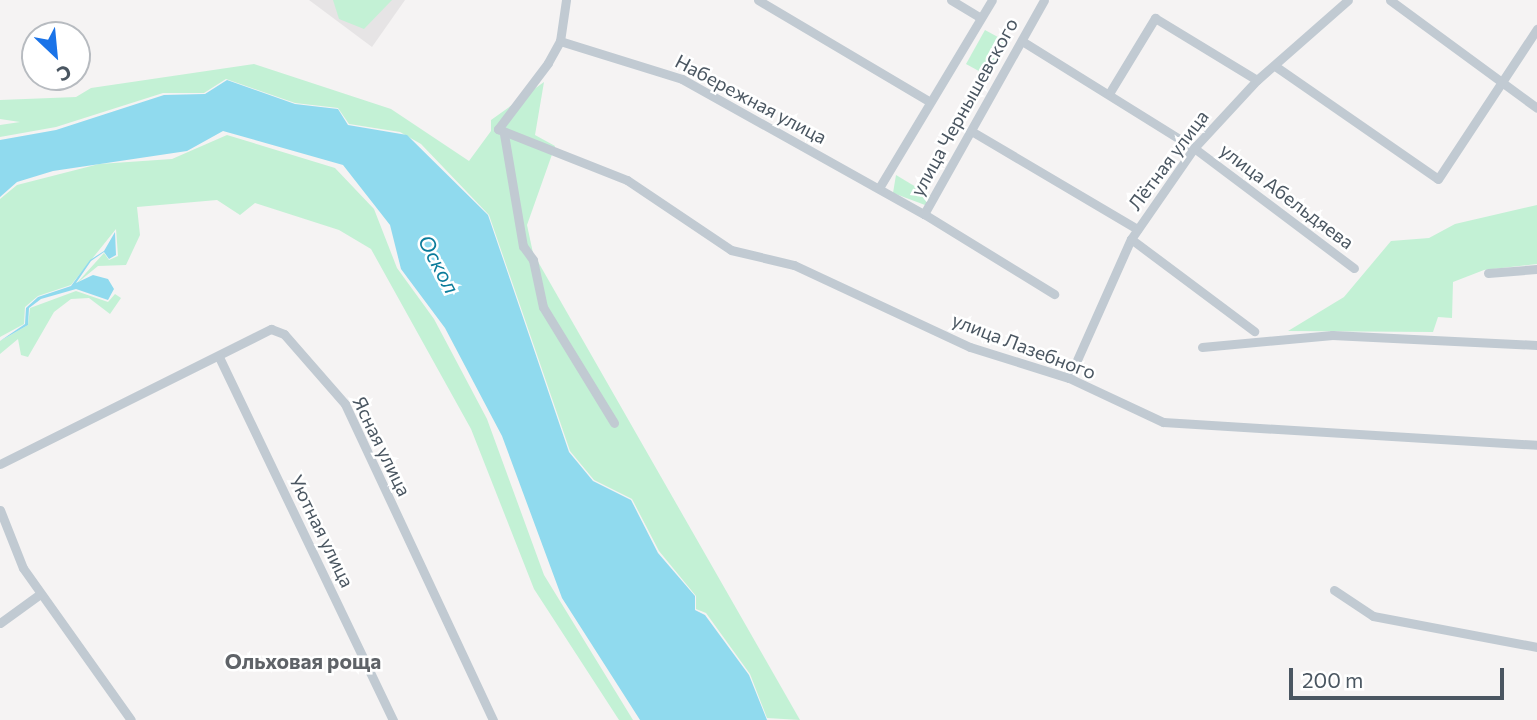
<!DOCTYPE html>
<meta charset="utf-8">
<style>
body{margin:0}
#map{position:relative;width:1537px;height:720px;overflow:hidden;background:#f5f3f3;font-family:Commissioner,sans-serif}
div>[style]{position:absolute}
.education>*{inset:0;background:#e6e4e5}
.green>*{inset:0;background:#c3f1d5}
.water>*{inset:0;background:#90daee}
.minor>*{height:9px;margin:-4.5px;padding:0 4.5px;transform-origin:4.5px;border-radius:4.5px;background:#c1cad2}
span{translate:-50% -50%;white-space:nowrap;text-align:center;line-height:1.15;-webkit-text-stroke:5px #fff;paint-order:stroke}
.street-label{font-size:19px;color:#4a5661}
.water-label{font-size:21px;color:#0c7c9b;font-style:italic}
.neighbourhood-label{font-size:21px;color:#5f6368;font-weight:700}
.north{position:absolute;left:21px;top:21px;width:70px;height:70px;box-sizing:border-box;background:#fff;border:2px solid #b7bbc0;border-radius:50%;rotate:154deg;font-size:19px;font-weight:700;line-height:28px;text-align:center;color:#4a5661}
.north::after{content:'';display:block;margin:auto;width:24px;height:32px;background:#1a73e8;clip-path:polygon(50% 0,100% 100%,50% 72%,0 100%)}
.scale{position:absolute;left:1289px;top:668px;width:215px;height:32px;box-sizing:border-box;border:4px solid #4a5661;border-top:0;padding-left:9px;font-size:21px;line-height:24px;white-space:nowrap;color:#4a5661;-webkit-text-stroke:5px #fff;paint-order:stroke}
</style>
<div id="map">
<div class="education">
<div style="clip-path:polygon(309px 0,405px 0,372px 47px)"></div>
</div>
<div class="green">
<div style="clip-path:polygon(333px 0,392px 0,364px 29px,339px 19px)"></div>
<div style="clip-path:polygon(985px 30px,1007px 42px,988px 76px,966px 64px)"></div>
<div style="clip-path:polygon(254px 64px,391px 109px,469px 161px,491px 131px,491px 120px,544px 82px,535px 135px,555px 146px,527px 225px,533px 253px,800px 720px,767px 718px,750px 674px,706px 613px,696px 609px,696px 596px,659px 551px,632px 499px,594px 480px,570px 451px,489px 215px,421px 144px,400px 132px,349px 124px,338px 108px,295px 103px,226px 79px,204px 93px,163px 93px,56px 127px,0 137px,0 125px,20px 122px,0 119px,0 100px,76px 97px,91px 88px)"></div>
<div style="clip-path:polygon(227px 135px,335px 168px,374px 209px,397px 268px,434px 319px,487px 419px,544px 575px,633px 720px,619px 720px,534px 589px,471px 429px,371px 249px,339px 230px,255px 203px,240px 215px,217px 200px,137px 207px,140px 235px,126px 265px,98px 266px,76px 284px,104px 253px,109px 260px,118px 256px,116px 229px,71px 285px,38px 296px,25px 307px,24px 324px,0 337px,0 199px,17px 185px,99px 164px,172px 159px)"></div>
<div style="clip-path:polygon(896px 175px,931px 196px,925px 205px,893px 193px)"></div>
<div style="clip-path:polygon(1537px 205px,1537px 264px,1484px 270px,1453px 282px,1452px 318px,1438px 317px,1433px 332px,1288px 331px,1344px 297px,1391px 241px,1429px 238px,1455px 224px)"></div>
<div style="clip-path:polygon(76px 291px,108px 302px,115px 294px,121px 298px,110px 314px,89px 298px,71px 299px,54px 312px,28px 357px,21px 355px,18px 339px,0 354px,0 341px,28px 325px,30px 308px)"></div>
</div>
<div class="water">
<div style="clip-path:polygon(227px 80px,295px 104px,338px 109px,348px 125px,407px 135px,488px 215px,569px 452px,593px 481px,631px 500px,658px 553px,695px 596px,695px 610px,705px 615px,749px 675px,767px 720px,640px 720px,562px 598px,502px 436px,445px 328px,401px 269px,390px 225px,343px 165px,223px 131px,187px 151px,53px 171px,17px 182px,0 197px,0 140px,56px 130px,164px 95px,205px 94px)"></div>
<div style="clip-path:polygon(115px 232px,116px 255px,109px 259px,104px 252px,91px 261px,76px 283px,93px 275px,108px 279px,114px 289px,108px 300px,76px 289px,41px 299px,29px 308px,28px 325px,0 341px,25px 324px,26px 308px,38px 297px,71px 286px,90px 260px,104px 251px)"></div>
</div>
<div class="minor">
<div style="left:566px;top:0;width:41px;rotate:98.3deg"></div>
<div style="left:560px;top:41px;width:25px;rotate:119deg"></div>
<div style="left:548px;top:63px;width:83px;rotate:127.1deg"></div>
<div style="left:498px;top:129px;width:139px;rotate:21.6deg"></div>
<div style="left:627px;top:180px;width:125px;rotate:33.9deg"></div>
<div style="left:731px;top:250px;width:65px;rotate:13.4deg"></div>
<div style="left:794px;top:265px;width:194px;rotate:25deg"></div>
<div style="left:970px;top:347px;width:104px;rotate:17.4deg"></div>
<div style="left:1069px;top:378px;width:104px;rotate:25.1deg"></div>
<div style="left:1163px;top:422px;width:375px;rotate:3.5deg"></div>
<div style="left:758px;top:0;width:196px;rotate:30.6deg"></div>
<div style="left:951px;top:0;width:33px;rotate:31deg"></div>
<div style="left:1390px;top:0;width:182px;rotate:36.3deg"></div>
<div style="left:560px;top:41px;width:128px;rotate:17.3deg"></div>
<div style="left:682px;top:79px;width:277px;rotate:29.2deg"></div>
<div style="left:924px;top:214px;width:245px;rotate:-60.7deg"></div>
<div style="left:1022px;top:41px;width:203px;rotate:31.9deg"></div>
<div style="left:1194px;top:148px;width:200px;rotate:36.9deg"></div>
<div style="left:1275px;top:66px;width:198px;rotate:34.7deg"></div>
<div style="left:1438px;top:179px;width:180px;rotate:-56.6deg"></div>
<div style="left:1110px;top:92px;width:87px;rotate:-58.7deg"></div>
<div style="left:1155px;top:18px;width:119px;rotate:31.3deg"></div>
<div style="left:973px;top:132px;width:191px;rotate:30.6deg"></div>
<div style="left:504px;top:134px;width:114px;rotate:80.4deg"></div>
<div style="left:523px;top:246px;width:17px;rotate:54deg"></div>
<div style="left:533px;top:260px;width:48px;rotate:78deg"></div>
<div style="left:543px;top:307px;width:136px;rotate:58.5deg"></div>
<div style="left:879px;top:188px;width:219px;rotate:-59deg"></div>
<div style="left:924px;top:214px;width:153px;rotate:31.6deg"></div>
<div style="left:1131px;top:239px;width:154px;rotate:36.8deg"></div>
<div style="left:1488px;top:273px;width:49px;rotate:-4.7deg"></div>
<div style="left:1202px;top:347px;width:131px;rotate:-5.3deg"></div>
<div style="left:1332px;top:335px;width:205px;rotate:2.8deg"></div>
<div style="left:219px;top:357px;width:403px;rotate:64.4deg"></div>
<div style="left:1069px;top:378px;width:152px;rotate:-66deg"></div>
<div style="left:1131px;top:239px;width:111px;rotate:-55.3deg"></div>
<div style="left:1194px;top:148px;width:93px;rotate:-47.2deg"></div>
<div style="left:1257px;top:80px;width:121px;rotate:-41.3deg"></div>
<div style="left:0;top:464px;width:303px;rotate:-26.5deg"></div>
<div style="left:271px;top:329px;width:14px;rotate:21deg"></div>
<div style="left:284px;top:334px;width:93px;rotate:48.9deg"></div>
<div style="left:345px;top:404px;width:349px;rotate:64.9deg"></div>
<div style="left:0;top:510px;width:62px;rotate:68.4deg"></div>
<div style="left:23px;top:568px;width:186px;rotate:54.6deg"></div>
<div style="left:1334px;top:590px;width:47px;rotate:33.7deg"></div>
<div style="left:1373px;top:616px;width:167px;rotate:10.7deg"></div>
<div style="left:0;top:623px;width:49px;rotate:-35.9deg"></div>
</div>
<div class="street-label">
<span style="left:751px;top:99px;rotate:28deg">Набережная улица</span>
<span style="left:964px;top:107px;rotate:-61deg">улица Чернышевского</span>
<span style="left:1168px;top:160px;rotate:-53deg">Лётная улица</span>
<span style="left:1287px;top:196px;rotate:37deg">улица Абельдяева</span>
<span style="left:1024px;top:346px;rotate:21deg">улица Лазебного</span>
<span style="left:382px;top:446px;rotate:64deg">Ясная улица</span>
<span style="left:322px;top:531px;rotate:64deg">Уютная улица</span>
</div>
<div class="water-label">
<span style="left:439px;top:264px;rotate:62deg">Оскол</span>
</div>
<div class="neighbourhood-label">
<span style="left:303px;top:661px">Ольховая роща</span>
</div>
<div class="north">С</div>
<div class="scale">200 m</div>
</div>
